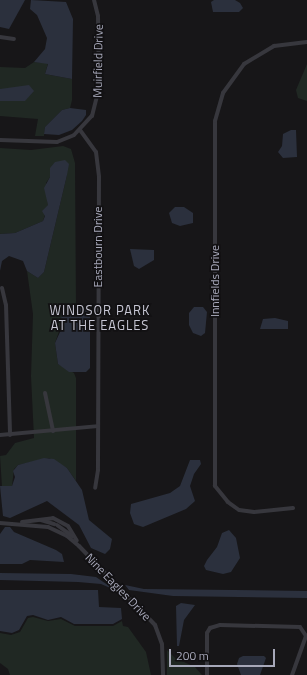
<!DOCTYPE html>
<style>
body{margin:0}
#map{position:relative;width:307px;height:675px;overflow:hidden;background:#171618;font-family:"Titillium Web",sans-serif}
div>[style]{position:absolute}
.green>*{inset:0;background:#202823}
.water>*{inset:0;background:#2b303d}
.minor>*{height:4px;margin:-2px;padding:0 2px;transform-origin:2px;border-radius:2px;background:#37373d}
span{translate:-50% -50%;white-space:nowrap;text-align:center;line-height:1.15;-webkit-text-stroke:3.5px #121113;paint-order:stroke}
.street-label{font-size:12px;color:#a7a8b9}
.neighbourhood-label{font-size:13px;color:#c8c8d5;letter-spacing:1px}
.scale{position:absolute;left:169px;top:649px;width:106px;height:18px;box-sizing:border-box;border:2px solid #a7a8b9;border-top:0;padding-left:5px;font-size:12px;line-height:14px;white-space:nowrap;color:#a7a8b9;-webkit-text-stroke:3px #121113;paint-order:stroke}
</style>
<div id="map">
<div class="green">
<div style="clip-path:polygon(34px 62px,48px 63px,45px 74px,72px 79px,72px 100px,70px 108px,62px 110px,45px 127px,44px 136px,35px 136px,38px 119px,0 116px,0 67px,25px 68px)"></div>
<div style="clip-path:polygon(307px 64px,307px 101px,298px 98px,296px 90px)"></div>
<div style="clip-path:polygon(63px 146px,71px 149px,75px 163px,76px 306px,68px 305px,55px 343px,58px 364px,74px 373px,76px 378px,76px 481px,67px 468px,49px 458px,18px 465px,14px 469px,12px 486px,2px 487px,0 456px,6px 455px,15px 443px,34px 438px,31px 376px,33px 314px,27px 271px,38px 278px,44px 272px,67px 175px,50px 168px,50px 177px,46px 183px,48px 205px,43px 221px,15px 233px,0 234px,0 148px,31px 150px)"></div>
<div style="clip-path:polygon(33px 617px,48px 621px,61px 619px,75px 626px,113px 626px,122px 621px,123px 626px,128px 627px,146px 652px,151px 675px,10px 675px,8px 669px,0 663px,0 633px,11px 635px,20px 632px,28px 618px)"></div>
<div style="clip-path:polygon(167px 650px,175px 658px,195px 667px,202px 675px,167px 675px)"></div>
</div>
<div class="water">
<div style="clip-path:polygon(0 0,25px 0,9px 29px,0 27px)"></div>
<div style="clip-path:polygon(31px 0,66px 2px,73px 19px,72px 79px,45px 74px,48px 64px,34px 62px,45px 49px,47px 38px,37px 15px,30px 9px)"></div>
<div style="clip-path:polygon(214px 0,235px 0,240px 3px,243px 8px,239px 12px,213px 12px,211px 2px)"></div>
<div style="clip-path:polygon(29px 85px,34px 91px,25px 101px,0 101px,0 89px)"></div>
<div style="clip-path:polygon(70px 108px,86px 110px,86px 115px,82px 121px,72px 130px,59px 135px,44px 134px,45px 127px,62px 110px)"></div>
<div style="clip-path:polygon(291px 130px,296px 130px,297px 157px,283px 158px,278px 152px,282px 146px,283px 134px)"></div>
<div style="clip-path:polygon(65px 160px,69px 164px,67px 175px,44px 272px,38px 278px,27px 271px,23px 261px,9px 256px,2px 261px,0 271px,0 234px,15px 233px,43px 221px,45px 216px,42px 211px,48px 205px,44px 188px,50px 177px,50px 168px,55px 162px)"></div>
<div style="clip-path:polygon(175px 207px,184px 207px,193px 213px,193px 223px,180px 226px,172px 223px,169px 213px)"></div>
<div style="clip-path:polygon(130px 249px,154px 250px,154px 260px,139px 269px,134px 266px)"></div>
<div style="clip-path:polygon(68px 305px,85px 307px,90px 311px,90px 368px,86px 372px,69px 372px,58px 364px,55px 343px,60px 332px,62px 310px)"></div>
<div style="clip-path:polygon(194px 307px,203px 307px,207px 312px,205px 333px,201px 336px,193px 333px,189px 325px,189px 313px)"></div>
<div style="clip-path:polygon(275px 318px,288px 321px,288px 329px,260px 329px,263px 319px)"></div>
<div style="clip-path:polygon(44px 458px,54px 459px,67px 468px,82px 490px,89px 520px,112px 539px,110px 549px,105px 554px,91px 548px,79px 525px,47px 501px,10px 518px,3px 516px,0 486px,12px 486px,15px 477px,13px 471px,18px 465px)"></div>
<div style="clip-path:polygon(190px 460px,200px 460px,201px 464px,194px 474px,190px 486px,195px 501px,186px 509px,143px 527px,134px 524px,130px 513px,131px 504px,170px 493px,180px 486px)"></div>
<div style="clip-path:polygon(5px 527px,10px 527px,14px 532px,56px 550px,62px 554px,64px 562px,30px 560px,22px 564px,0 564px,0 534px)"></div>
<div style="clip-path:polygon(229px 530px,236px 538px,240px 558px,231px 572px,223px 574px,206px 570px,204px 566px,207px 560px,217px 547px,222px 533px)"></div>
<div style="clip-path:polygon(0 573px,71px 574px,96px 577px,115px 590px,101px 584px,78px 582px,0 580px)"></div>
<div style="clip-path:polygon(125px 585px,144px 589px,307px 591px,307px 598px,173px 596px,129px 590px)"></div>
<div style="clip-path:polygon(0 590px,98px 590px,99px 607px,121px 608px,122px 619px,113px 624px,74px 624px,61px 617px,48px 620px,33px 615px,27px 616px,19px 630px,12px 633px,0 631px)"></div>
<div style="clip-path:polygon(181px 603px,195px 605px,184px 620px,179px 646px,177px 646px,176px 606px)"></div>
<div style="clip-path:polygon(243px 656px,264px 656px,266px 658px,260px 675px,241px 675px,237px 664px,239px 658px)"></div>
</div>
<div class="minor">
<div style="left:0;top:37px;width:14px;rotate:8deg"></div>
<div style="left:80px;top:130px;width:27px;rotate:54deg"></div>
<div style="left:96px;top:152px;width:25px;rotate:83deg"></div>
<div style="left:99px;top:177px;width:293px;rotate:90.2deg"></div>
<div style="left:98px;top:470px;width:18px;rotate:99deg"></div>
<div style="left:0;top:140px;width:57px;rotate:2deg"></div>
<div style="left:57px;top:142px;width:18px;rotate:-22deg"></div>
<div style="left:74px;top:135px;width:26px;rotate:-47deg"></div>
<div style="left:92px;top:116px;width:29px;rotate:-76deg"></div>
<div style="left:99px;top:88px;width:72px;rotate:-90.8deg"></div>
<div style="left:98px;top:16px;width:16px;rotate:-104deg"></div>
<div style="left:2px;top:288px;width:17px;rotate:77deg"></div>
<div style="left:6px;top:305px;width:130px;rotate:88.2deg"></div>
<div style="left:45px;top:393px;width:39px;rotate:78deg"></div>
<div style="left:0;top:435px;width:98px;rotate:-5.2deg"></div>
<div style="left:293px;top:508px;width:39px;rotate:174deg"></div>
<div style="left:254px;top:512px;width:15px;rotate:-172deg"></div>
<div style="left:239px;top:510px;width:14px;rotate:-144deg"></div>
<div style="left:228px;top:502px;width:21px;rotate:-129deg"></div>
<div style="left:215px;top:486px;width:365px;rotate:-90deg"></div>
<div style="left:215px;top:121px;width:29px;rotate:-74deg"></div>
<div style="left:223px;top:93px;width:36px;rotate:-54deg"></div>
<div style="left:244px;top:64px;width:35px;rotate:-31deg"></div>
<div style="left:274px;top:46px;width:33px;rotate:-7deg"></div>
<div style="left:41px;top:520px;width:14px;rotate:17deg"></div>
<div style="left:22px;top:522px;width:31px;rotate:-7deg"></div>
<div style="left:53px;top:518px;width:17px;rotate:28deg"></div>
<div style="left:68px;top:526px;width:17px;rotate:59deg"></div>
<div style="left:0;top:523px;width:48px;rotate:4.8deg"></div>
<div style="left:48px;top:527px;width:21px;rotate:25deg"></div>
<div style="left:67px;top:536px;width:16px;rotate:40deg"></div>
<div style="left:79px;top:546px;width:110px;rotate:46.1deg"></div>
<div style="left:155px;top:625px;width:20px;rotate:70deg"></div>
<div style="left:162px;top:644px;width:31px;rotate:88deg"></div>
<div style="left:57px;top:525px;width:19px;rotate:36deg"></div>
<div style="left:207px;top:675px;width:42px;rotate:-90deg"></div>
<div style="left:207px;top:633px;width:6px;rotate:-59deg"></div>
<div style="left:210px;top:628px;width:10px;rotate:-17deg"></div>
<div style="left:220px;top:625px;width:80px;rotate:1.4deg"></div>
<div style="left:300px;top:627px;width:11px;rotate:56deg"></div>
<div style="left:306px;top:636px;width:41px;rotate:109.7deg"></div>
</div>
<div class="street-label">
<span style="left:98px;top:61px;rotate:-89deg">Muirfield Drive</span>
<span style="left:98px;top:247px;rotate:-90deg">Eastbourn Drive</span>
<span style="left:215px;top:281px;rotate:-90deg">Innfields Drive</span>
<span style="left:118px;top:587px;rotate:46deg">Nine Eagles Drive</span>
</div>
<div class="neighbourhood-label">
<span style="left:100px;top:318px">WINDSOR PARK<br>AT THE EAGLES</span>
</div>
<div class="scale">200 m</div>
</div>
